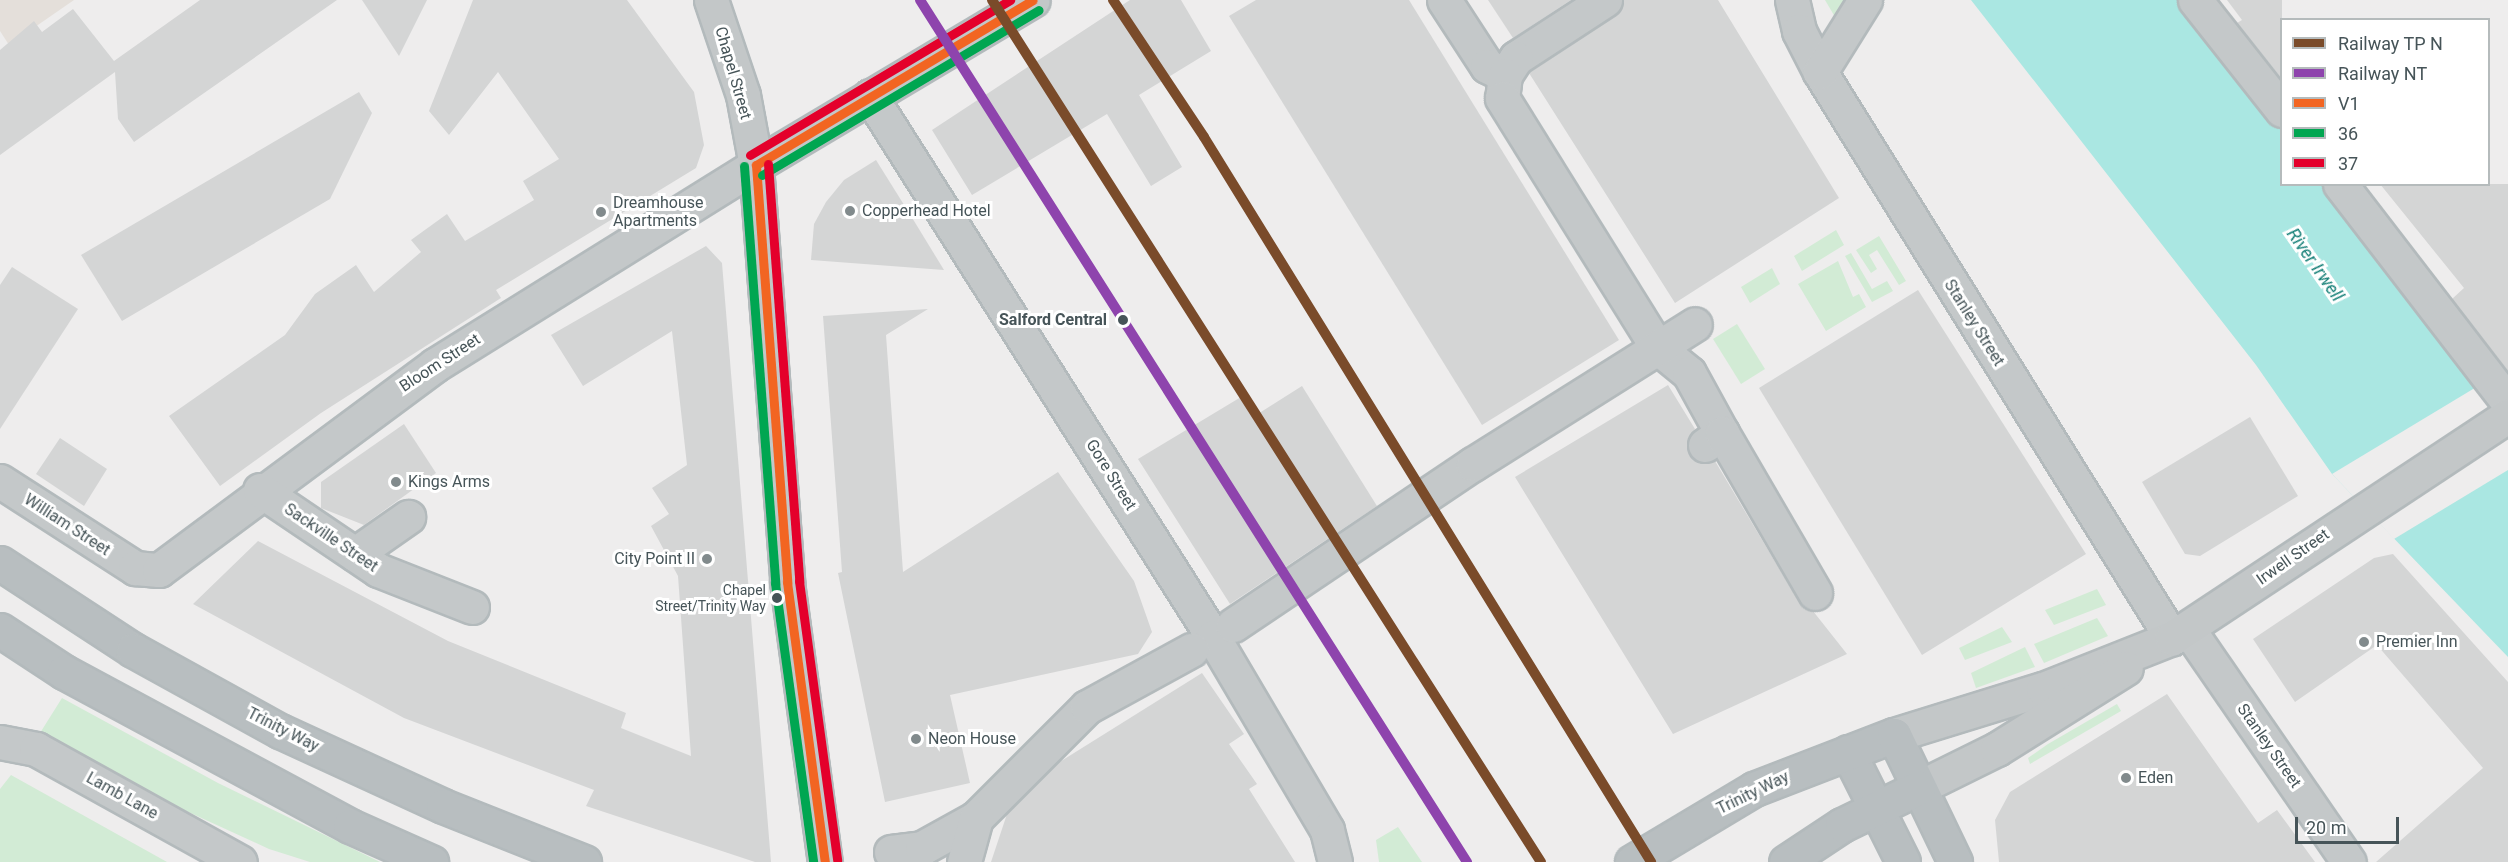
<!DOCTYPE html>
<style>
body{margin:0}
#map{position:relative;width:2508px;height:862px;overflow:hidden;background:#eeeded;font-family:Roboto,sans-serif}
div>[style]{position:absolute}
.commercial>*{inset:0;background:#e4dfda}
.green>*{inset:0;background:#d2ebd5}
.water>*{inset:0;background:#aae7e2}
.pier>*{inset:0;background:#eeeded}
.building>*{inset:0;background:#d4d5d5}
.roads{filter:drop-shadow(2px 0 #b3babc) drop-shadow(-2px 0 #b3babc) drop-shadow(0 2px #b3babc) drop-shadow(0 -2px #b3babc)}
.minor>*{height:33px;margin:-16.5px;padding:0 16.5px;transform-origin:16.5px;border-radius:16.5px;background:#c4c8c9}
.major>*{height:33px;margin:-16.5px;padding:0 16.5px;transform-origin:16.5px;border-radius:16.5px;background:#c3c7c8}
.highway>*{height:33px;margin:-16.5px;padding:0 16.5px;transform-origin:16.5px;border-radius:16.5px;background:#b8bec0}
.bus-1>*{height:9px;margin:-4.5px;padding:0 4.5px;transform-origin:4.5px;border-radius:4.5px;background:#f26522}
.bus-2>*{height:9px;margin:-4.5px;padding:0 4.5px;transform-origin:4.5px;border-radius:4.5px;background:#00a651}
.bus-3>*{height:9px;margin:-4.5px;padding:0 4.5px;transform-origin:4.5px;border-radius:4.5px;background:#e4002b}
.rail-1>*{height:10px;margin:-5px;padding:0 5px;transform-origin:5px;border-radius:5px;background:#7a4b2a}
.rail-2>*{height:10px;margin:-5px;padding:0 5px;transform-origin:5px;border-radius:5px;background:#8e44ad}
.dots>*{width:16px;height:16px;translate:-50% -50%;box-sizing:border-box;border:3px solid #fff;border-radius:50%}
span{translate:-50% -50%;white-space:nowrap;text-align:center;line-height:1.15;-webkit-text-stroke:6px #fff;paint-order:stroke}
.bus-label{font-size:14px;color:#465458}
.right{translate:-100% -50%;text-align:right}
.street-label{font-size:16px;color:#465458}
.poi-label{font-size:16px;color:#465458}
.left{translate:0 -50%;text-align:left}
.stop-label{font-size:16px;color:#465458;font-weight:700}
.water-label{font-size:18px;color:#157f77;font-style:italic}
.legend{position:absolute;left:2280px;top:18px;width:210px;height:168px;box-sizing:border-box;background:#fff;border:2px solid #b5bbbc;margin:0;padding:8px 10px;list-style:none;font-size:18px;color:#465458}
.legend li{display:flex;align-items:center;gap:12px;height:30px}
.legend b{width:30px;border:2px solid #b5bbbc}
.scale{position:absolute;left:2295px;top:817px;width:104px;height:27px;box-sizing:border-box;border:3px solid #465458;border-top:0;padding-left:8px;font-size:18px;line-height:21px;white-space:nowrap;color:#465458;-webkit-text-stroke:4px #fff;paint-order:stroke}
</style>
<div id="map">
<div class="commercial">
<div style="clip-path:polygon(0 0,74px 0,9px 45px,0 31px)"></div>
</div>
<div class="green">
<div style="clip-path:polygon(1825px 0,1848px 0,1835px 17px)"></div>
<div style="clip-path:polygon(1836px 230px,1844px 245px,1802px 271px,1794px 256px)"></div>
<div style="clip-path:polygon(1879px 236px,1906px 281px,1899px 285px,1877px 250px,1869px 255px,1877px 269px,1871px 273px,1856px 250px)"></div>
<div style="clip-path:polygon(1851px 253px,1872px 289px,1887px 281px,1893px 291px,1872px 302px,1845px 256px)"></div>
<div style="clip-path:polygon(1838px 261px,1853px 297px,1859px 294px,1866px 307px,1826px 331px,1798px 284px)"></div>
<div style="clip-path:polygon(1772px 268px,1780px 284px,1750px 303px,1741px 287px)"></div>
<div style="clip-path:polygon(1737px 324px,1765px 369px,1741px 384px,1713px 339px)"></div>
<div style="clip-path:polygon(2097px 589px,2106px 605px,2054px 625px,2045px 610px)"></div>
<div style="clip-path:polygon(2097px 618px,2108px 636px,2044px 663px,2034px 644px)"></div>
<div style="clip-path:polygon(2002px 627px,2012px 642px,1965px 660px,1959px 648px)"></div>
<div style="clip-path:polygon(2025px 647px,2035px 667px,1976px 688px,1971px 673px)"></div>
<div style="clip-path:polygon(62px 698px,218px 783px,380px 862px,310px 862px,269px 849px,160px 799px,40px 733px)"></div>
<div style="clip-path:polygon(2117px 704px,2121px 711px,2030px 764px,2028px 758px,2048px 744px)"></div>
<div style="clip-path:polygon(11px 775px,167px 862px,0 862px,0 789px)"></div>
<div style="clip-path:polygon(1398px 827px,1422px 862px,1379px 862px,1376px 840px)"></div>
</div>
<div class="water">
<div style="clip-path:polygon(1971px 0,2186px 0,2281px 126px,2282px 184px,2328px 185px,2508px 402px,2508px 657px,2332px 474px,2256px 365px)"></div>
</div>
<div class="pier">
<div style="clip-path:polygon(2488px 380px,2508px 402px,2508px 470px,2394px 539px,2332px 474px)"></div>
</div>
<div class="building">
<div style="clip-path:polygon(200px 0,337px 0,134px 142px,118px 119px,115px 72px,0 155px,0 50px,34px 21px,42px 32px,73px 9px,114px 61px)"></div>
<div style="clip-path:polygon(362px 0,427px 0,399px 56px)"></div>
<div style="clip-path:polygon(473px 0,627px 0,694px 92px,704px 145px,696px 168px,496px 290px,501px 298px,321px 413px,220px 486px,169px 416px,285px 335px,315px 294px,356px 265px,374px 292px,421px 252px,411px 240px,447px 214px,465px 241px,534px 200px,523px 181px,559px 159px,498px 72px,449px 135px,429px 111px)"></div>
<div style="clip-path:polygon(1130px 0,1181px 0,1211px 51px,1139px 95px,1182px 167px,1151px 186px,1107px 114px,972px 195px,932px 130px)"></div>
<div style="clip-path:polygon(1256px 0,1409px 0,1619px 340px,1482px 425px,1229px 16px)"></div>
<div style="clip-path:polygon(1488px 0,1571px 0,1513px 38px)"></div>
<div style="clip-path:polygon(1624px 0,1718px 0,1839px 198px,1675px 303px,1529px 73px,1615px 16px)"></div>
<div style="clip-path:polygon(2227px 0,2282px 0,2282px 79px,2237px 23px,2242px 20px)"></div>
<div style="clip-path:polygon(359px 92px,372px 113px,330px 199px,122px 321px,81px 255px)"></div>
<div style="clip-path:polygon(876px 160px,911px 216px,944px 270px,811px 260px,814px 224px,826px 202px,844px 180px)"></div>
<div style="clip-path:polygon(2380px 184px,2508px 184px,2508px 371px,2452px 299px,2464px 288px)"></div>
<div style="clip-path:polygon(706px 246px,722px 263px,771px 862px,755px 862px,586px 806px,594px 790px,404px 718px,193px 604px,258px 541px,448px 641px,626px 713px,621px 728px,691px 756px,678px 576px,651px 526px,669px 514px,652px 488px,687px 465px,672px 331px,583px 386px,551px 335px)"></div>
<div style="clip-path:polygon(12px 267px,78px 309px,0 429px,0 285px)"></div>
<div style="clip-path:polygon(1918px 290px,2086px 554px,1922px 655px,1759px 388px)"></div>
<div style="clip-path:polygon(928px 309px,886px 335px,903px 572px,1058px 472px,1134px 581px,1152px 632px,1138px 654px,950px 695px,970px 783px,885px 802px,838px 573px,842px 572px,823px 316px)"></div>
<div style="clip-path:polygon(1668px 385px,1695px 429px,1688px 438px,1689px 455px,1698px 462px,1715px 461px,1799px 602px,1813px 611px,1847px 654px,1673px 734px,1515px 477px)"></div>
<div style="clip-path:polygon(1302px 386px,1377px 506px,1230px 604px,1138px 459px,1241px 397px,1253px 417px)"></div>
<div style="clip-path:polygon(2250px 417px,2298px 496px,2200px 556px,2185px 554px,2142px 482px)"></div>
<div style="clip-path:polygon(404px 424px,436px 473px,364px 525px,321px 508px,321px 482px)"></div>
<div style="clip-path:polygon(60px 438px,107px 469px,84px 506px,36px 474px)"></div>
<div style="clip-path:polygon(2393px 554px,2508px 682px,2508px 862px,2376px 862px,2483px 768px,2377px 645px,2295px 702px,2253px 639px,2374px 558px)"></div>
<div style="clip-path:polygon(1202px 673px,1244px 734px,1229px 744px,1257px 784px,1249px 789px,1295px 862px,991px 862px,1007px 814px,1058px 763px)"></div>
<div style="clip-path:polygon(2167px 694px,2258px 823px,2277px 810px,2315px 862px,1999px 862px,1995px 820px,2010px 792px)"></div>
</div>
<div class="roads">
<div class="minor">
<div style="left:1444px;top:0;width:79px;rotate:56.9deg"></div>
<div style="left:1487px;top:66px;width:20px;rotate:27deg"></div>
<div style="left:1605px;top:0;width:106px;rotate:146.9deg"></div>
<div style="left:1516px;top:58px;width:20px;rotate:123deg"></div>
<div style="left:1505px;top:75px;width:23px;rotate:97deg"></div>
<div style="left:1502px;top:98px;width:293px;rotate:58.1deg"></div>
<div style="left:1657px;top:347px;width:41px;rotate:39.1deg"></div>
<div style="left:1689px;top:373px;width:68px;rotate:61.2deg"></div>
<div style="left:1792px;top:0;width:32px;rotate:77deg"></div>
<div style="left:1799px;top:31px;width:46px;rotate:62.9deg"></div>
<div style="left:1820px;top:72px;width:667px;rotate:58.12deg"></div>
<div style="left:2195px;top:0;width:140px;rotate:51.7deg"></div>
<div style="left:1820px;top:72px;width:85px;rotate:-58deg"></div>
<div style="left:870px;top:96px;width:641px;rotate:57.62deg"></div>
<div style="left:1213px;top:637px;width:224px;rotate:59.4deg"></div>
<div style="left:1327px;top:830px;width:33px;rotate:76deg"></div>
<div style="left:2340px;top:184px;width:275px;rotate:52.4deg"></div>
<div style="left:1705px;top:445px;width:21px;rotate:-35deg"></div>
<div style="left:1722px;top:433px;width:185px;rotate:59.8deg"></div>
<div style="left:0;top:481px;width:161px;rotate:32.8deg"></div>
<div style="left:135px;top:568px;width:24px;rotate:5deg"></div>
<div style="left:159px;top:570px;width:344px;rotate:-36.6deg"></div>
<div style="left:435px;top:365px;width:378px;rotate:-31.9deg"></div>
<div style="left:260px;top:490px;width:143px;rotate:34.1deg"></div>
<div style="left:378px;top:570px;width:101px;rotate:21.5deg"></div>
<div style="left:355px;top:554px;width:65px;rotate:-34.9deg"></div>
<div style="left:1233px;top:625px;width:289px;rotate:-33.9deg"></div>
<div style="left:1473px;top:464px;width:262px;rotate:-32.2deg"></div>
<div style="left:2188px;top:629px;width:283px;rotate:55.4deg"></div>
<div style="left:0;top:742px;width:37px;rotate:11deg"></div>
<div style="left:36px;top:749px;width:233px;rotate:29deg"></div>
<div style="left:891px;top:852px;width:31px;rotate:-7deg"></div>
<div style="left:922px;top:848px;width:62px;rotate:-29.1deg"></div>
<div style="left:976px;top:818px;width:157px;rotate:-45deg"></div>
<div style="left:1087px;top:707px;width:119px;rotate:-28.7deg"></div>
<div style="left:964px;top:862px;width:46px;rotate:-74.7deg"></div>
</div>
<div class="major">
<div style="left:711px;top:0;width:100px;rotate:71.4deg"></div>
<div style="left:743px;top:95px;width:71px;rotate:79.5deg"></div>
<div style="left:756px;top:165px;width:418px;rotate:85.7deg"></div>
<div style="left:787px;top:582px;width:283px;rotate:82.3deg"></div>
<div style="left:756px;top:165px;width:322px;rotate:-30.8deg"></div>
<div style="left:1894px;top:735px;width:156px;rotate:-17.2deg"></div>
<div style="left:2043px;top:689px;width:139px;rotate:-21.6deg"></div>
<div style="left:2172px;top:638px;width:403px;rotate:-33.5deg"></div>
<div style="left:1918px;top:788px;width:88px;rotate:-26.3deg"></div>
<div style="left:1997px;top:749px;width:152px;rotate:-32.1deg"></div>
</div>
<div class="highway">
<div style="left:0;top:563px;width:159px;rotate:33.2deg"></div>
<div style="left:133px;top:650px;width:168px;rotate:28.9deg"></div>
<div style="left:280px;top:731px;width:179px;rotate:24.7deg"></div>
<div style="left:443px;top:806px;width:152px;rotate:21.7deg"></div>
<div style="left:0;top:630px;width:77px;rotate:33.3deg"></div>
<div style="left:64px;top:672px;width:325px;rotate:28.3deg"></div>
<div style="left:350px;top:826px;width:89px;rotate:24deg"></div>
<div style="left:1848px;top:752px;width:123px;rotate:63.4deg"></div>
<div style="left:1632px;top:862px;width:142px;rotate:-30.9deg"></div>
<div style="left:1754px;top:789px;width:150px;rotate:-21.1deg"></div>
<div style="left:1894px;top:735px;width:141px;rotate:64.3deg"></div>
<div style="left:1786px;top:862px;width:67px;rotate:-33.5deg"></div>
<div style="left:1842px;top:825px;width:85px;rotate:-26deg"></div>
</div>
</div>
<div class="bus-1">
<div style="left:756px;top:165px;width:418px;rotate:85.7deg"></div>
<div style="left:787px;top:582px;width:283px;rotate:82.3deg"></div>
<div style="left:756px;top:165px;width:322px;rotate:-30.8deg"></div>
</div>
<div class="bus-2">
<div style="left:744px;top:166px;width:418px;rotate:85.7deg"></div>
<div style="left:775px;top:583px;width:282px;rotate:82.2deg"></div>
<div style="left:762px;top:175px;width:322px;rotate:-30.8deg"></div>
</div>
<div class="bus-3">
<div style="left:750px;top:155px;width:303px;rotate:-30.8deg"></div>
<div style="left:768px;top:164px;width:418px;rotate:85.7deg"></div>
<div style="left:799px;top:581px;width:282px;rotate:82.2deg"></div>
</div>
<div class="rail-1">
<div style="left:992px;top:0;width:1022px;rotate:57.51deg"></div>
<div style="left:1113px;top:0;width:164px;rotate:56.4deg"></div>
<div style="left:1204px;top:137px;width:852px;rotate:58.34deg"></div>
</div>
<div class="rail-2">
<div style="left:920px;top:0;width:1021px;rotate:57.6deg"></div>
</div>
<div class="dots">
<div style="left:850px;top:211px;background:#818a8c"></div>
<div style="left:601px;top:212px;background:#818a8c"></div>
<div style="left:1123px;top:320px;background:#465458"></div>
<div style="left:396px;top:482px;background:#818a8c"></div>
<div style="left:707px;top:559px;background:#818a8c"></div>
<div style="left:777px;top:598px;background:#465458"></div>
<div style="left:2364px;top:642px;background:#818a8c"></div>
<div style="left:916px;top:739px;background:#818a8c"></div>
<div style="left:2126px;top:778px;background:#818a8c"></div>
</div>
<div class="bus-label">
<span class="right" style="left:766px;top:598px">Chapel<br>Street/Trinity Way</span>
</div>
<div class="street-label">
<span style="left:733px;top:73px;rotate:74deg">Chapel Street</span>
<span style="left:1974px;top:323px;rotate:58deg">Stanley Street</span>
<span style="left:440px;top:363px;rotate:-33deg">Bloom Street</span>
<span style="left:1111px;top:475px;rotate:58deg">Gore Street</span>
<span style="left:67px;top:525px;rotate:33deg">William Street</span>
<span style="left:331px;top:538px;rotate:34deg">Sackville Street</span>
<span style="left:2293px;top:557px;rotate:-35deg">Irwell Street</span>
<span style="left:283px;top:730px;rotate:27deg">Trinity Way</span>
<span style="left:2269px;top:746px;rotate:55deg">Stanley Street</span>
<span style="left:1753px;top:793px;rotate:-26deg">Trinity Way</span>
<span style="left:122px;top:796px;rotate:29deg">Lamb Lane</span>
</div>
<div class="poi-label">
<span class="left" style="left:613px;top:212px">Dreamhouse<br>Apartments</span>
<span class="left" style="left:862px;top:211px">Copperhead Hotel</span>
<span class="left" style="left:408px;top:482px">Kings Arms</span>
<span class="right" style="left:695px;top:559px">City Point II</span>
<span class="left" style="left:2376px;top:642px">Premier Inn</span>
<span class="left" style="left:928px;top:739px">Neon House</span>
<span class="left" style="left:2138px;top:778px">Eden</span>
</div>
<div class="stop-label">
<span class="right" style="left:1107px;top:320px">Salford Central</span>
</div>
<div class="water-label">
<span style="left:2315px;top:265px;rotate:55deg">River Irwell</span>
</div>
<ul class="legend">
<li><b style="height:8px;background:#7a4b2a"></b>Railway TP N</li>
<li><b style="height:8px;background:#8e44ad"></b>Railway NT</li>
<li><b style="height:8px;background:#f26522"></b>V1</li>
<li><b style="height:8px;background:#00a651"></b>36</li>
<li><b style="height:8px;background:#e4002b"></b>37</li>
</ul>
<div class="scale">20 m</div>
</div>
